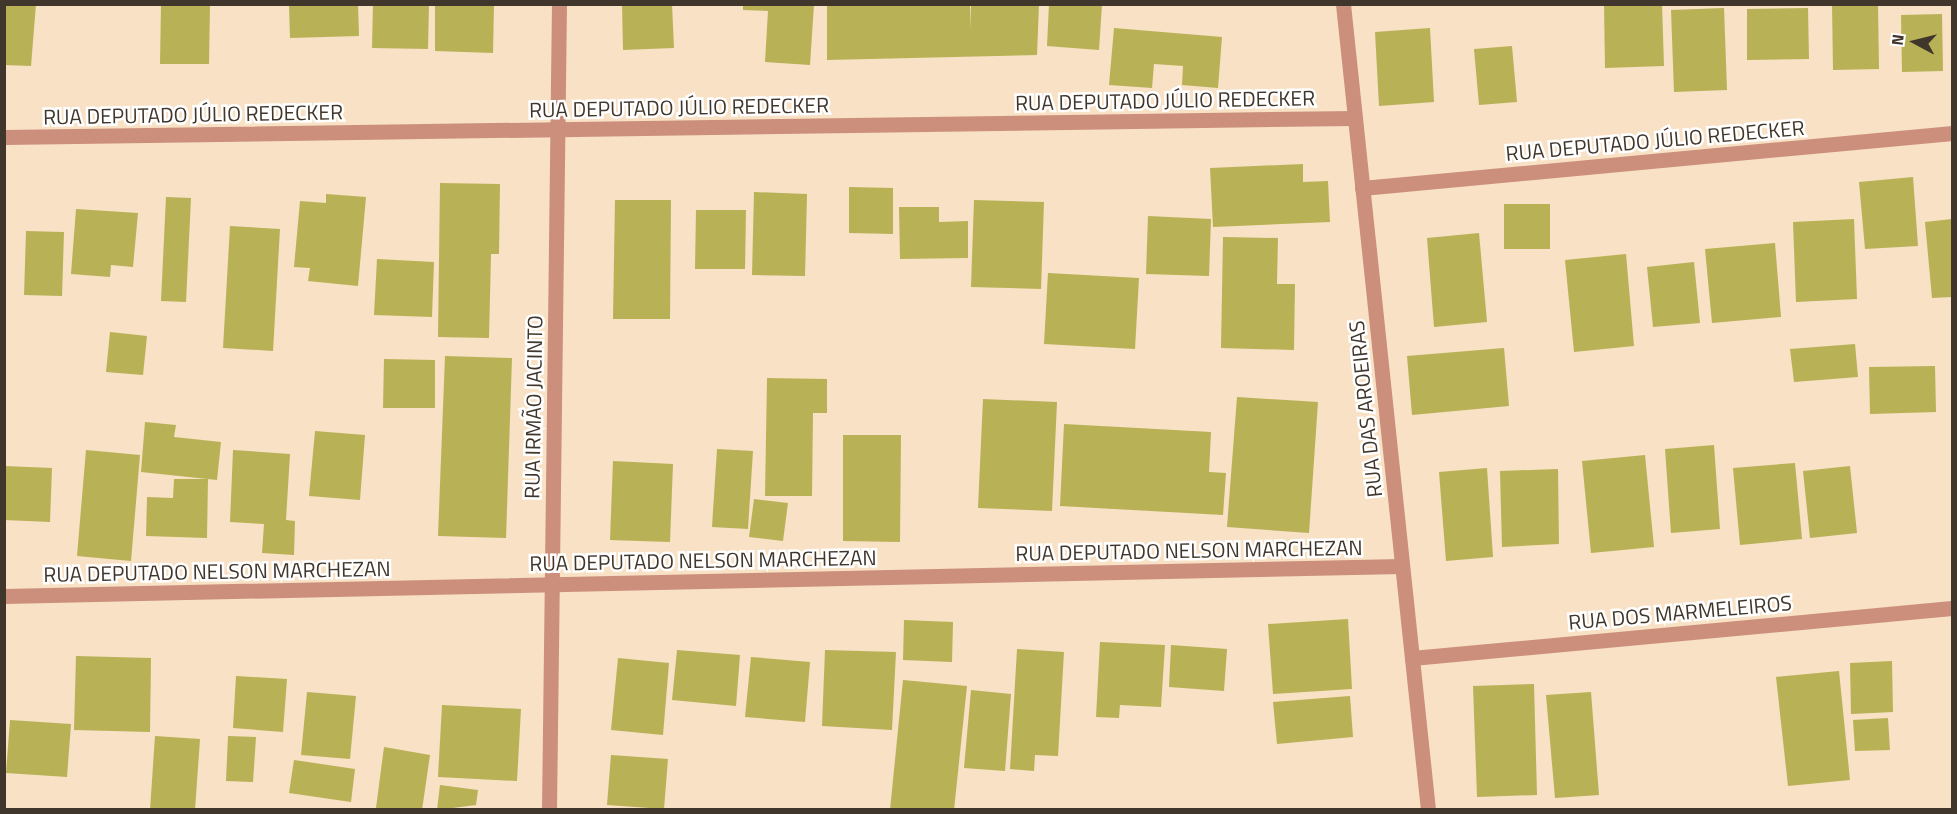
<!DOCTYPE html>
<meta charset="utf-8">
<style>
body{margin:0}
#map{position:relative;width:1957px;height:814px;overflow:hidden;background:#f8e1c5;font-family:"Titillium Web",sans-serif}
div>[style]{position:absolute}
.building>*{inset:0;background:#b9b155}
.minor>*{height:15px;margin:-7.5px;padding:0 7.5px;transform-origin:7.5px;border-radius:7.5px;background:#cb8f7c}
span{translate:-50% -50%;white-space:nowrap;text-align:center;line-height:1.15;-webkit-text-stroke:5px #fff;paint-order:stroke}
.street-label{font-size:21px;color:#40362c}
.frame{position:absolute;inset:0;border:6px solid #40362c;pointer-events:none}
.north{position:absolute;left:1885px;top:12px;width:60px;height:60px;-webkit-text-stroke:4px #fff;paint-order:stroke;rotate:277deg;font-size:16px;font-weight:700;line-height:24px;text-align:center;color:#40362c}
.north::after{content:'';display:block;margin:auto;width:21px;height:27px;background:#40362c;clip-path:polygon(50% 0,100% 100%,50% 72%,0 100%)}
</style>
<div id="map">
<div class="building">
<div style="clip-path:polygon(4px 4px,36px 4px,31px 66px,4px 65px)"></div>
<div style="clip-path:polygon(161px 4px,210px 4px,209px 64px,160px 64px)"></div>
<div style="clip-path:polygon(289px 4px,358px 4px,359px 36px,290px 38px)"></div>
<div style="clip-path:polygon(373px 4px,429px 4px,428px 49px,372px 48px)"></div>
<div style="clip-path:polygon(435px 4px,494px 4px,493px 53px,435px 51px)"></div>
<div style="clip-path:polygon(622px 4px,672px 4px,674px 48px,623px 50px)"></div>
<div style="clip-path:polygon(743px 4px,814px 4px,810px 65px,765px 62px,768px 11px,743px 10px)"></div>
<div style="clip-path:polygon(827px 4px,970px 4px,971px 30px,971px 4px,1039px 4px,1037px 55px,827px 60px)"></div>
<div style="clip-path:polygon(1049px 4px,1102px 4px,1099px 50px,1047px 46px)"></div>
<div style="clip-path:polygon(1604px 4px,1662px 4px,1664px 66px,1605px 68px)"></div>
<div style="clip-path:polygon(1832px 4px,1878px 4px,1879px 69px,1833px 70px)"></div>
<div style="clip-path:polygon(1724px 8px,1727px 90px,1674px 92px,1671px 10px)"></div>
<div style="clip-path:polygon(1808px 8px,1809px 59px,1747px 60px,1747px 9px)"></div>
<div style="clip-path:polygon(1942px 14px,1943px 71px,1902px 72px,1901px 15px)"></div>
<div style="clip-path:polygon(1114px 28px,1222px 37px,1218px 88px,1182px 85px,1183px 66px,1154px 64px,1152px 88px,1109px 85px)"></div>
<div style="clip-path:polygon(1430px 28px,1434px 102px,1379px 106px,1375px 32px)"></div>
<div style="clip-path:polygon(1512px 46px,1517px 102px,1479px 105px,1474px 49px)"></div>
<div style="clip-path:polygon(1303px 164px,1303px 182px,1328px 181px,1330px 222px,1213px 227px,1210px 168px)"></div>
<div style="clip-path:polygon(1913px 177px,1918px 246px,1865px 249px,1859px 182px)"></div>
<div style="clip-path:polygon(440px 183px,500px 184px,499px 254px,491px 254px,489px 338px,438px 337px)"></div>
<div style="clip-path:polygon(849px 187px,893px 188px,893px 234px,849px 233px)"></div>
<div style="clip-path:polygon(754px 192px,807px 194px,805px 276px,752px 275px)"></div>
<div style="clip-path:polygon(326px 194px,366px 197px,358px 286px,308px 281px,310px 268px,294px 267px,300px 201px,326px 203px)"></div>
<div style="clip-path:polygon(166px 197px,191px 198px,186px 302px,161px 301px)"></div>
<div style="clip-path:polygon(615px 200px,671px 200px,670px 319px,613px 319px)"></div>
<div style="clip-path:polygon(974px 200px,1044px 202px,1041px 289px,971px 287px)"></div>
<div style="clip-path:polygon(1504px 204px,1550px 204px,1550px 249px,1504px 249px)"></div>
<div style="clip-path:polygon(899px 207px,939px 207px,939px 222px,968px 221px,968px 258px,900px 259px)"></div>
<div style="clip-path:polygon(76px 209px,138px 213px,133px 267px,111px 265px,110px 277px,71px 274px)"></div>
<div style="clip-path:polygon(696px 210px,746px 210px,745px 269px,695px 269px)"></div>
<div style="clip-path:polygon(1148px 216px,1211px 219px,1209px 276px,1146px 274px)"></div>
<div style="clip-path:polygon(1854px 219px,1857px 299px,1796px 302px,1793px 222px)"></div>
<div style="clip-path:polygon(1952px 219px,1952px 297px,1932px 298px,1925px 222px)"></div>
<div style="clip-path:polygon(230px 226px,280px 229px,273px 351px,223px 348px)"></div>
<div style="clip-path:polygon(26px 231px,64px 232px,62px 296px,24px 295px)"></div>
<div style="clip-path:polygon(1479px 233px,1487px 322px,1434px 327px,1427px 238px)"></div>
<div style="clip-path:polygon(1223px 237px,1278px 238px,1277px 284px,1295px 284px,1294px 350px,1221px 348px)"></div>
<div style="clip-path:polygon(1775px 243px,1781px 317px,1712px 323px,1705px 249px)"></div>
<div style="clip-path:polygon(1626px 254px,1634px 346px,1574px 352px,1565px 260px)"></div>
<div style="clip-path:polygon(377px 259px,434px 262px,432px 317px,374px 315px)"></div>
<div style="clip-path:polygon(1694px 262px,1700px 323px,1653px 327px,1647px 267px)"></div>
<div style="clip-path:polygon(1048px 273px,1139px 278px,1135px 349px,1044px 344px)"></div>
<div style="clip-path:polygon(110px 332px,147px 336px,143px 375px,106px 372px)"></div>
<div style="clip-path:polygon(1855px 344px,1858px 377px,1794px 382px,1790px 349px)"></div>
<div style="clip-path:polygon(1504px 348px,1509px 406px,1412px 415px,1407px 356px)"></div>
<div style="clip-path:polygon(445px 356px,512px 358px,506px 538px,438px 536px)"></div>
<div style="clip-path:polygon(384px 359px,435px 360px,435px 408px,383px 408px)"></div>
<div style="clip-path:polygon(1935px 366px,1936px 412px,1870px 414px,1869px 367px)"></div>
<div style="clip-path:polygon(767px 378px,827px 379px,827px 413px,813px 413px,812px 496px,765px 496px)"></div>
<div style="clip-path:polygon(1237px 397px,1318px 402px,1309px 533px,1227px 527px)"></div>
<div style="clip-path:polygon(983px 399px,1057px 402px,1052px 511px,978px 508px)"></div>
<div style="clip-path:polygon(145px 422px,176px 425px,174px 437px,221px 442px,217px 480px,141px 472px)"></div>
<div style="clip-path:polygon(1064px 424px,1211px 432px,1209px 472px,1226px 473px,1223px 515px,1060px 506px)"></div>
<div style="clip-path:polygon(315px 431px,365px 435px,360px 500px,309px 496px)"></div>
<div style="clip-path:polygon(843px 435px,901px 435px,900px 542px,843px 541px)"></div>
<div style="clip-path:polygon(1714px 445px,1720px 529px,1671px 533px,1665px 449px)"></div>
<div style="clip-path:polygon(717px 449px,753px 451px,748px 529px,712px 527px)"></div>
<div style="clip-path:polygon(86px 450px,140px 455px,131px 561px,77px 556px)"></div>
<div style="clip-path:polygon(233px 450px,290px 454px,286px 520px,295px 521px,294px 555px,262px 553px,264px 524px,230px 522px)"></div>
<div style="clip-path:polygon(1645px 455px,1654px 547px,1591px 553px,1582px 461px)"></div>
<div style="clip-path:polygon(613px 461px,673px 464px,670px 542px,610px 540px)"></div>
<div style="clip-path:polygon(1795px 463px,1802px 539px,1740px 545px,1733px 468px)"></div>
<div style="clip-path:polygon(4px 466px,52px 468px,50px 522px,4px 520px)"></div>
<div style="clip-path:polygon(1850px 466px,1857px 533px,1810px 538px,1803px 471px)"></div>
<div style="clip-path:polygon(1487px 468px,1493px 557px,1446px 561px,1439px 472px)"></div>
<div style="clip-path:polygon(1558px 469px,1559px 544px,1502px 547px,1500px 471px)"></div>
<div style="clip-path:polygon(174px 479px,208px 479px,207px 538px,146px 536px,147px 497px,173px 498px)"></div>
<div style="clip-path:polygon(754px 499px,788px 503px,783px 541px,749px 537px)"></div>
<div style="clip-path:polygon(1348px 619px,1352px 689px,1273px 694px,1268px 624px)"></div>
<div style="clip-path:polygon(904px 620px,953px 622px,952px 662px,903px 660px)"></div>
<div style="clip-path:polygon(1100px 642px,1165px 645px,1161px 707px,1120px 705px,1119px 718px,1096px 717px)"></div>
<div style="clip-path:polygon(1171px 645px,1227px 649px,1224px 691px,1169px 687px)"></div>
<div style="clip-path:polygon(1017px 649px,1064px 652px,1058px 756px,1035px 755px,1034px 771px,1010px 769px)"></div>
<div style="clip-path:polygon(677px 650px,740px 655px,736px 706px,672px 700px)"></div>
<div style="clip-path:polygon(825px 650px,896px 652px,892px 730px,822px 726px)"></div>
<div style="clip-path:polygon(76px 656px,151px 658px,150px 732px,74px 730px)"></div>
<div style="clip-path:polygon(751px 657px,810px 662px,805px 722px,745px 717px)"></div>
<div style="clip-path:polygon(618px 658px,669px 663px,663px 735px,611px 730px)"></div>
<div style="clip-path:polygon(1892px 661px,1893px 712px,1851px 714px,1850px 663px)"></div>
<div style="clip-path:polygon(1839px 671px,1850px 780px,1788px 786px,1776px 677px)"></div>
<div style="clip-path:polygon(236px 676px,287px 679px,283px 732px,233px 728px)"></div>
<div style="clip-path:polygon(903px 680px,967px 686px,954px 810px,890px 810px)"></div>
<div style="clip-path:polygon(1534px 684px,1537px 795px,1477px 797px,1473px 686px)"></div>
<div style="clip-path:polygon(971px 690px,1011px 694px,1005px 771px,964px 768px)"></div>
<div style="clip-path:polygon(307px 692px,356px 696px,350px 759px,301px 755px)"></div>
<div style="clip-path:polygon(1591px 692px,1599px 795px,1555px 798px,1546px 695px)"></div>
<div style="clip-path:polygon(1350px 696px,1353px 737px,1277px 744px,1273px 702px)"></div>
<div style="clip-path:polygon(442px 705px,521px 709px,517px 781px,438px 777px)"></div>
<div style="clip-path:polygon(1888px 718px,1890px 750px,1855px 751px,1853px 720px)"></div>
<div style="clip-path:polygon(10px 720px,71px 724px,67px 777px,6px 773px)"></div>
<div style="clip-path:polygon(155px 736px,200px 739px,195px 810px,150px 810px)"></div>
<div style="clip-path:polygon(228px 736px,256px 737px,253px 782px,226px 781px)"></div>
<div style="clip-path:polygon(384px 747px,430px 755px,422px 810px,376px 808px)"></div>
<div style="clip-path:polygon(611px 755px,668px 759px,664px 809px,607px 805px)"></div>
<div style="clip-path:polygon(294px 760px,355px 769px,351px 802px,289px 793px)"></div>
<div style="clip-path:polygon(440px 785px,478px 790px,476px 805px,437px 810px)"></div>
</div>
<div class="minor">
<div style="left:1343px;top:4px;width:810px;rotate:83.98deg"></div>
<div style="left:4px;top:137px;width:1351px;rotate:-0.81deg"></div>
<div style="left:1362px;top:188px;width:593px;rotate:-5.33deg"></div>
<div style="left:4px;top:596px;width:1398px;rotate:-1.23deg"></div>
<div style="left:1412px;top:658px;width:542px;rotate:-5.29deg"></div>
<div style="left:549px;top:810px;width:806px;rotate:-89.29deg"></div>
</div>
<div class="street-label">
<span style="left:1165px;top:100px;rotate:-1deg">RUA DEPUTADO JÚLIO REDECKER</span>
<span style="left:679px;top:107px;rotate:-1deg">RUA DEPUTADO JÚLIO REDECKER</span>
<span style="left:193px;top:114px;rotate:-1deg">RUA DEPUTADO JÚLIO REDECKER</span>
<span style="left:1655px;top:140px;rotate:-5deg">RUA DEPUTADO JÚLIO REDECKER</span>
<span style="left:533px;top:407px;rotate:-89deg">RUA IRMÃO JACINTO</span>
<span style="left:1365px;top:409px;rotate:-96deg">RUA DAS AROEIRAS</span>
<span style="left:1189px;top:550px;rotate:-1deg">RUA DEPUTADO NELSON MARCHEZAN</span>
<span style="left:703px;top:560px;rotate:-1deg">RUA DEPUTADO NELSON MARCHEZAN</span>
<span style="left:217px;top:571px;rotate:-1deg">RUA DEPUTADO NELSON MARCHEZAN</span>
<span style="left:1680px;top:612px;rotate:-5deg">RUA DOS MARMELEIROS</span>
</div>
<div class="frame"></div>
<div class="north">N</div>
</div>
